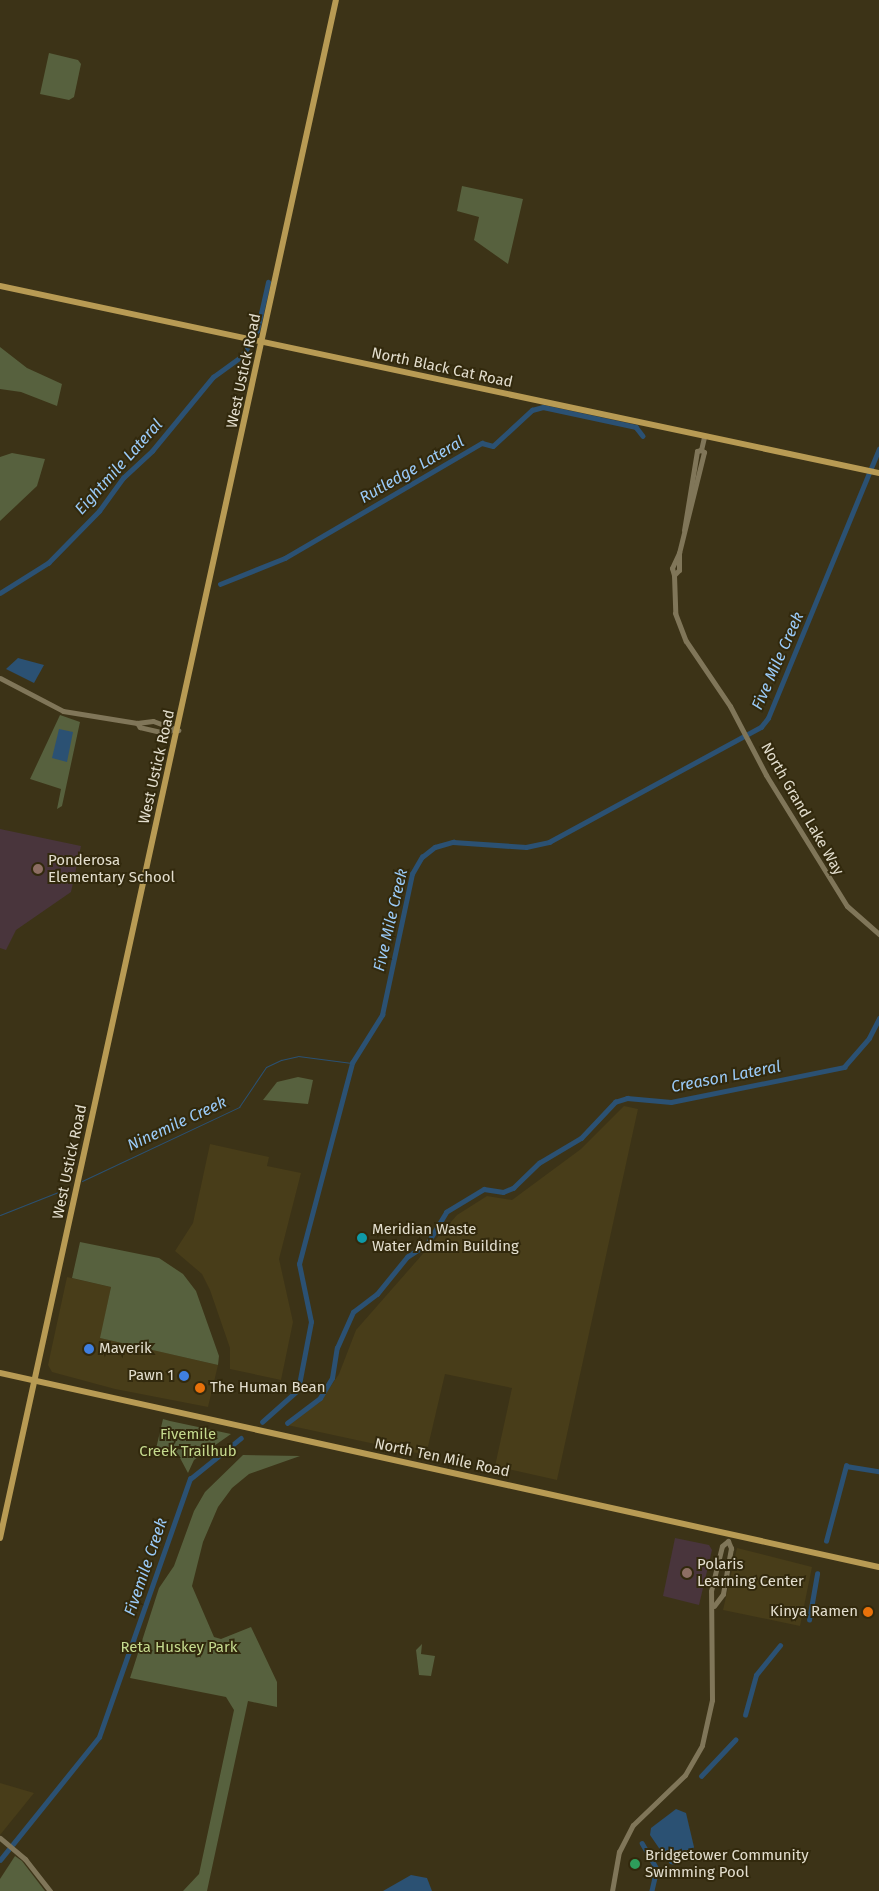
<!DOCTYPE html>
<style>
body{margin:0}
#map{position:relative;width:879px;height:1891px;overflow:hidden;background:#3c3317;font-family:"Fira Sans",sans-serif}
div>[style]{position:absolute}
.built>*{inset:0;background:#483d19}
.education>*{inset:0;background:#49353c}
.green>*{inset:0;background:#57613e}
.water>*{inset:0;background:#2b5173}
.stream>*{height:1px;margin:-0.5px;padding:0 0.5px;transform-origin:0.5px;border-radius:0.5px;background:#2b5173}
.canal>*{height:4.5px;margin:-2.25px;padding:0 2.25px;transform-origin:2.25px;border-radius:2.25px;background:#2b5173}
.minor>*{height:5px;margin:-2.5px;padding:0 2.5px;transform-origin:2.5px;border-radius:2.5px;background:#807659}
.major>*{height:6px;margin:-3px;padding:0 3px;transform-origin:3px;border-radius:3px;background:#b89b54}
.dots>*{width:14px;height:14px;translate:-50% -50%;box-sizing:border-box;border:2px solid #32290d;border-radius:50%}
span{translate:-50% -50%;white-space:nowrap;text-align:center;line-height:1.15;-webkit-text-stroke:4px #32290d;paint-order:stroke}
.street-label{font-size:15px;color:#e3dece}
.poi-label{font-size:15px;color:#e3dece}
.left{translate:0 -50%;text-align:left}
.right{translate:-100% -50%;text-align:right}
.park-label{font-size:15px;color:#c5da8e}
.water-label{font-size:16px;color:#9acaf7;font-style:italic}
</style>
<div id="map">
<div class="built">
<div style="clip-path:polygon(624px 1106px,638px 1109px,557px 1480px,495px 1466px,512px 1388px,445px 1374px,426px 1455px,287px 1425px,320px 1402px,339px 1374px,356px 1330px,457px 1215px,487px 1196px,512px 1200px,581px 1149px)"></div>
<div style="clip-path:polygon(210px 1144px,269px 1157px,267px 1166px,301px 1173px,279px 1259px,293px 1322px,281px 1380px,230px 1369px,230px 1348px,210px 1290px,202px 1274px,175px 1251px,193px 1223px)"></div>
<div style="clip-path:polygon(67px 1277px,111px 1287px,101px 1338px,218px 1365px,208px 1407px,115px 1389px,52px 1372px,48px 1365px)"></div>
<div style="clip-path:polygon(737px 1548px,812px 1567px,800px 1626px,723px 1610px)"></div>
<div style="clip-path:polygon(0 1783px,34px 1793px,0 1835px)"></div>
</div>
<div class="education">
<div style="clip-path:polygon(0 829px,81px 846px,71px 892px,16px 930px,6px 950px,0 948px)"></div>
<div style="clip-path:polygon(675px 1538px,709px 1545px,712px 1550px,699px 1605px,663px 1596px)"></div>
</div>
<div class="green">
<div style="clip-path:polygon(49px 53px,78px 60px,81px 64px,74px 97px,69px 100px,40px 94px)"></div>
<div style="clip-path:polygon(462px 186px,523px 199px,508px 264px,474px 240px,479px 217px,457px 211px)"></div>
<div style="clip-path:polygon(0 347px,27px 368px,62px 384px,57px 406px,21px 392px,0 389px)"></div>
<div style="clip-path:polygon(12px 453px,45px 459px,37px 486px,0 521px,0 457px)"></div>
<div style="clip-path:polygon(60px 715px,80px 722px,62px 806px,57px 809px,61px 789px,30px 779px)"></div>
<div style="clip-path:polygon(298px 1077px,313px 1080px,308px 1104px,263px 1100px,277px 1082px)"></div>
<div style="clip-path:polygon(80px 1242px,159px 1258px,183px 1274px,196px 1291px,219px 1356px,218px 1365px,100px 1338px,111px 1287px,72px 1278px)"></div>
<div style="clip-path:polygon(163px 1419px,170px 1421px,231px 1434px,194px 1460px,188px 1473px,180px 1458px,155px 1453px)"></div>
<div style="clip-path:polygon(243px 1455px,300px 1456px,249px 1474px,232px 1488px,218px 1507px,203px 1542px,192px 1586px,214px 1637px,221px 1639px,251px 1627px,277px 1682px,277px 1707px,248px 1701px,207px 1891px,183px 1891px,199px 1874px,234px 1710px,226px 1697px,130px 1678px,159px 1588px,174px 1566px,194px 1511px,205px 1492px)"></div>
<div style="clip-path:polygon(422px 1644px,421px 1654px,435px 1656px,431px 1676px,419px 1675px,416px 1650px)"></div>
<div style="clip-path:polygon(15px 1856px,22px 1861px,45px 1891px,0 1891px,0 1879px)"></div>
</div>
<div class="water">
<div style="clip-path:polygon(18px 658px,44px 665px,34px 683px,6px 669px)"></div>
<div style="clip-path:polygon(59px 729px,73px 732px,67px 762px,52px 758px)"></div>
<div style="clip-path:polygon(676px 1809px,686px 1813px,694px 1847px,693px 1853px,675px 1865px,670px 1864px,650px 1835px,651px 1828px)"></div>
<div style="clip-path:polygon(411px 1875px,427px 1878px,432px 1891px,383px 1891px)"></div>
</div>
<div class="stream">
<div style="left:82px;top:1181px;width:174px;rotate:-25.2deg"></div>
<div style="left:239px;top:1107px;width:48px;rotate:-56deg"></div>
<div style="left:266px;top:1067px;width:17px;rotate:-25deg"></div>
<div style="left:281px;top:1060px;width:17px;rotate:-13deg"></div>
<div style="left:298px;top:1056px;width:54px;rotate:7.4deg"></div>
<div style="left:0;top:1215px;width:68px;rotate:-21.6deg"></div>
</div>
<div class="canal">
<div style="left:253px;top:333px;width:4px;rotate:-27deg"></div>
<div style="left:257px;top:331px;width:50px;rotate:-77.3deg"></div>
<div style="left:220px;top:584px;width:70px;rotate:-21.8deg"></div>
<div style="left:285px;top:558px;width:228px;rotate:-30.3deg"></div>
<div style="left:482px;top:443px;width:11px;rotate:15deg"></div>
<div style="left:493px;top:446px;width:53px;rotate:-42.7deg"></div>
<div style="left:532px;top:410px;width:11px;rotate:-15deg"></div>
<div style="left:543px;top:407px;width:95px;rotate:12.1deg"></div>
<div style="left:636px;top:427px;width:11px;rotate:52deg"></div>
<div style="left:0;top:593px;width:57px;rotate:-32deg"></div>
<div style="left:48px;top:563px;width:73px;rotate:-45.6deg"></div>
<div style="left:99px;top:511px;width:41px;rotate:-54deg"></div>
<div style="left:123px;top:478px;width:40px;rotate:-43deg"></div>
<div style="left:152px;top:451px;width:96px;rotate:-50.5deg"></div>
<div style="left:213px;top:377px;width:34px;rotate:-36deg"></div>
<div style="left:241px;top:357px;width:11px;rotate:-56deg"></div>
<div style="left:262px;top:1422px;width:48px;rotate:-41.6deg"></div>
<div style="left:298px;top:1390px;width:69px;rotate:-79.2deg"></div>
<div style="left:311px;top:1322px;width:59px;rotate:-101.7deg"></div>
<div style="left:299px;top:1264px;width:208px;rotate:-75.2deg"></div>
<div style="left:352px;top:1063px;width:57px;rotate:-58deg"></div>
<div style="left:382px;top:1015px;width:144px;rotate:-78deg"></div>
<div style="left:412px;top:874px;width:20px;rotate:-60deg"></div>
<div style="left:422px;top:857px;width:16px;rotate:-38deg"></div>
<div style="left:435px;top:847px;width:19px;rotate:-16deg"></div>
<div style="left:453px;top:842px;width:73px;rotate:3.9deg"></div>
<div style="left:526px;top:847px;width:24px;rotate:-12deg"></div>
<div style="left:549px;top:842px;width:241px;rotate:-28.5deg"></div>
<div style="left:761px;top:727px;width:11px;rotate:-52deg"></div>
<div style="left:768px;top:718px;width:291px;rotate:-67.6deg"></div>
<div style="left:287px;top:1423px;width:41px;rotate:-37.1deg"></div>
<div style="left:320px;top:1398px;width:23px;rotate:-59deg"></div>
<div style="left:332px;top:1378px;width:30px;rotate:-81deg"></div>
<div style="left:337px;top:1348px;width:39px;rotate:-66deg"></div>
<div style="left:353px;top:1312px;width:30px;rotate:-37deg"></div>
<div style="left:377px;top:1294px;width:48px;rotate:-51deg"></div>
<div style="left:407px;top:1257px;width:24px;rotate:-33deg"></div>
<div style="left:427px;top:1244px;width:37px;rotate:-59deg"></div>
<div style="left:446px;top:1212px;width:44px;rotate:-31.2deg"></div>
<div style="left:484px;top:1189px;width:19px;rotate:9deg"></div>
<div style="left:503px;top:1192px;width:11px;rotate:-22deg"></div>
<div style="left:513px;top:1188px;width:36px;rotate:-44deg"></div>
<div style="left:539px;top:1163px;width:49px;rotate:-30.8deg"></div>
<div style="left:581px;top:1138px;width:50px;rotate:-46.6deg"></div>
<div style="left:615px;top:1102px;width:13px;rotate:-18deg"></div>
<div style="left:627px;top:1098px;width:44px;rotate:5.2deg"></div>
<div style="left:671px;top:1102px;width:177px;rotate:-11.4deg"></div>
<div style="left:844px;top:1067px;width:38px;rotate:-49deg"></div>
<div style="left:869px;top:1038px;width:22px;rotate:-63deg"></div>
<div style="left:826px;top:1541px;width:78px;rotate:-75.1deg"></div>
<div style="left:846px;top:1466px;width:33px;rotate:9deg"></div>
<div style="left:809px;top:1620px;width:47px;rotate:-80.1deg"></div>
<div style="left:745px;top:1715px;width:41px;rotate:-74.6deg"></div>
<div style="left:756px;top:1675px;width:38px;rotate:-51deg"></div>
<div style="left:701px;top:1776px;width:50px;rotate:-46.6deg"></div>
<div style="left:642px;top:1843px;width:30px;rotate:60deg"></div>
<div style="left:657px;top:1869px;width:23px;rotate:103deg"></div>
<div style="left:13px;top:1844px;width:137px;rotate:-51.2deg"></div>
<div style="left:99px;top:1737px;width:274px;rotate:-70.6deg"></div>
<div style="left:190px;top:1479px;width:65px;rotate:-38.8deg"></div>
<div style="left:0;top:1860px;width:13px;rotate:-51deg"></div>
</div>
<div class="minor">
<div style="left:701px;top:450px;width:13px;rotate:-77deg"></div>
<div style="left:679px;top:553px;width:104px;rotate:-76.1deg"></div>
<div style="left:704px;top:452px;width:4px;rotate:-146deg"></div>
<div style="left:701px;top:450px;width:4px;rotate:166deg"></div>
<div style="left:697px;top:451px;width:80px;rotate:99.3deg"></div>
<div style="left:679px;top:553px;width:17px;rotate:90deg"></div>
<div style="left:679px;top:570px;width:7px;rotate:135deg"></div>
<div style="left:674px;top:575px;width:7px;rotate:-106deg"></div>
<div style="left:672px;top:568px;width:17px;rotate:-65deg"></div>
<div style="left:674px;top:575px;width:38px;rotate:88deg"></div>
<div style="left:675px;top:613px;width:30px;rotate:69deg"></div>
<div style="left:686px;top:641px;width:78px;rotate:55.9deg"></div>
<div style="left:730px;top:706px;width:78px;rotate:62.4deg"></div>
<div style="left:766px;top:775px;width:154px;rotate:58.3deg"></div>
<div style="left:847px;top:906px;width:43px;rotate:41.2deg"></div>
<div style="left:0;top:678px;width:71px;rotate:27.6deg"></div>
<div style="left:63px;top:711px;width:75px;rotate:9.2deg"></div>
<div style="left:173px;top:729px;width:9px;rotate:153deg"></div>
<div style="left:165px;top:733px;width:26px;rotate:-167deg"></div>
<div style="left:140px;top:727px;width:5px;rotate:-127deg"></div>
<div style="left:137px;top:723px;width:16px;rotate:-7deg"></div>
<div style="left:153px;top:721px;width:27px;rotate:20deg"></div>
<div style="left:0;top:1838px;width:33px;rotate:40deg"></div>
<div style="left:25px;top:1859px;width:41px;rotate:52deg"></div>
<div style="left:612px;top:1891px;width:40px;rotate:-80deg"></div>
<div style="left:619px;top:1852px;width:30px;rotate:-63deg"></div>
<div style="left:633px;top:1825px;width:72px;rotate:-43.9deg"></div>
<div style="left:685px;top:1775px;width:34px;rotate:-60deg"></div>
<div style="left:702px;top:1745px;width:46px;rotate:-77.5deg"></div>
<div style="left:712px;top:1700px;width:109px;rotate:-90.5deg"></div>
<div style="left:711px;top:1591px;width:46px;rotate:-76.3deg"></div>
<div style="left:722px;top:1546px;width:8px;rotate:-40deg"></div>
<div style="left:728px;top:1541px;width:8px;rotate:67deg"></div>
<div style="left:731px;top:1548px;width:47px;rotate:99.9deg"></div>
<div style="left:723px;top:1594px;width:15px;rotate:127deg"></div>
</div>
<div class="major">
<div style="left:0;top:286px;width:899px;rotate:12.01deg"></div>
<div style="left:0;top:1373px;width:900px;rotate:12.45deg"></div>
<div style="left:0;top:1538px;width:1574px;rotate:-77.68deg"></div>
</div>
<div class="dots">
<div style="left:38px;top:869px;background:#8d6e63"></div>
<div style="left:362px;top:1238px;background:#0f9aa8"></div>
<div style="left:89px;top:1349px;background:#3f7fe0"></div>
<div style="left:184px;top:1376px;background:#3f7fe0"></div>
<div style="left:200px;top:1388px;background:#e8710a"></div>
<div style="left:687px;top:1573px;background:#8d6e63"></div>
<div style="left:868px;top:1612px;background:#e8710a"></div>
<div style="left:635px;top:1864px;background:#2e9e5b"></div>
</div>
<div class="street-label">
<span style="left:442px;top:368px;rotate:12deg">North Black Cat Road</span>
<span style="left:244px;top:371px;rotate:-78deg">West Ustick Road</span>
<span style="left:157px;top:767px;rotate:-77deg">West Ustick Road</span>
<span style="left:802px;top:809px;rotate:60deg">North Grand Lake Way</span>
<span style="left:70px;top:1162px;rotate:-78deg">West Ustick Road</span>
<span style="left:442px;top:1458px;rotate:12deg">North Ten Mile Road</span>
</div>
<div class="poi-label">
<span class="left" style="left:48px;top:869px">Ponderosa<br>Elementary School</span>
<span class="left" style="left:372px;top:1238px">Meridian Waste<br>Water Admin Building</span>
<span class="left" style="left:99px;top:1349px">Maverik</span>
<span class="right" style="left:174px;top:1376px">Pawn 1</span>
<span class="left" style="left:210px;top:1388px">The Human Bean</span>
<span class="left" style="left:697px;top:1573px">Polaris<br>Learning Center</span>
<span class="right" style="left:858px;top:1612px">Kinya Ramen</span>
<span class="left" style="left:645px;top:1864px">Bridgetower Community<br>Swimming Pool</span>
</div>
<div class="park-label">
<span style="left:188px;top:1443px">Fivemile<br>Creek Trailhub</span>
<span style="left:179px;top:1648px">Reta Huskey Park</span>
</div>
<div class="water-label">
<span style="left:119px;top:467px;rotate:-48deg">Eightmile Lateral</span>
<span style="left:412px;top:470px;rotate:-30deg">Rutledge Lateral</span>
<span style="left:778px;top:661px;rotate:-66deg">Five Mile Creek</span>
<span style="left:391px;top:920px;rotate:-77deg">Five Mile Creek</span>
<span style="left:726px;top:1077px;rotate:-11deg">Creason Lateral</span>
<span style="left:177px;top:1124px;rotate:-25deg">Ninemile Creek</span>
<span style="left:146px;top:1567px;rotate:-71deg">Fivemile Creek</span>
</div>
</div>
